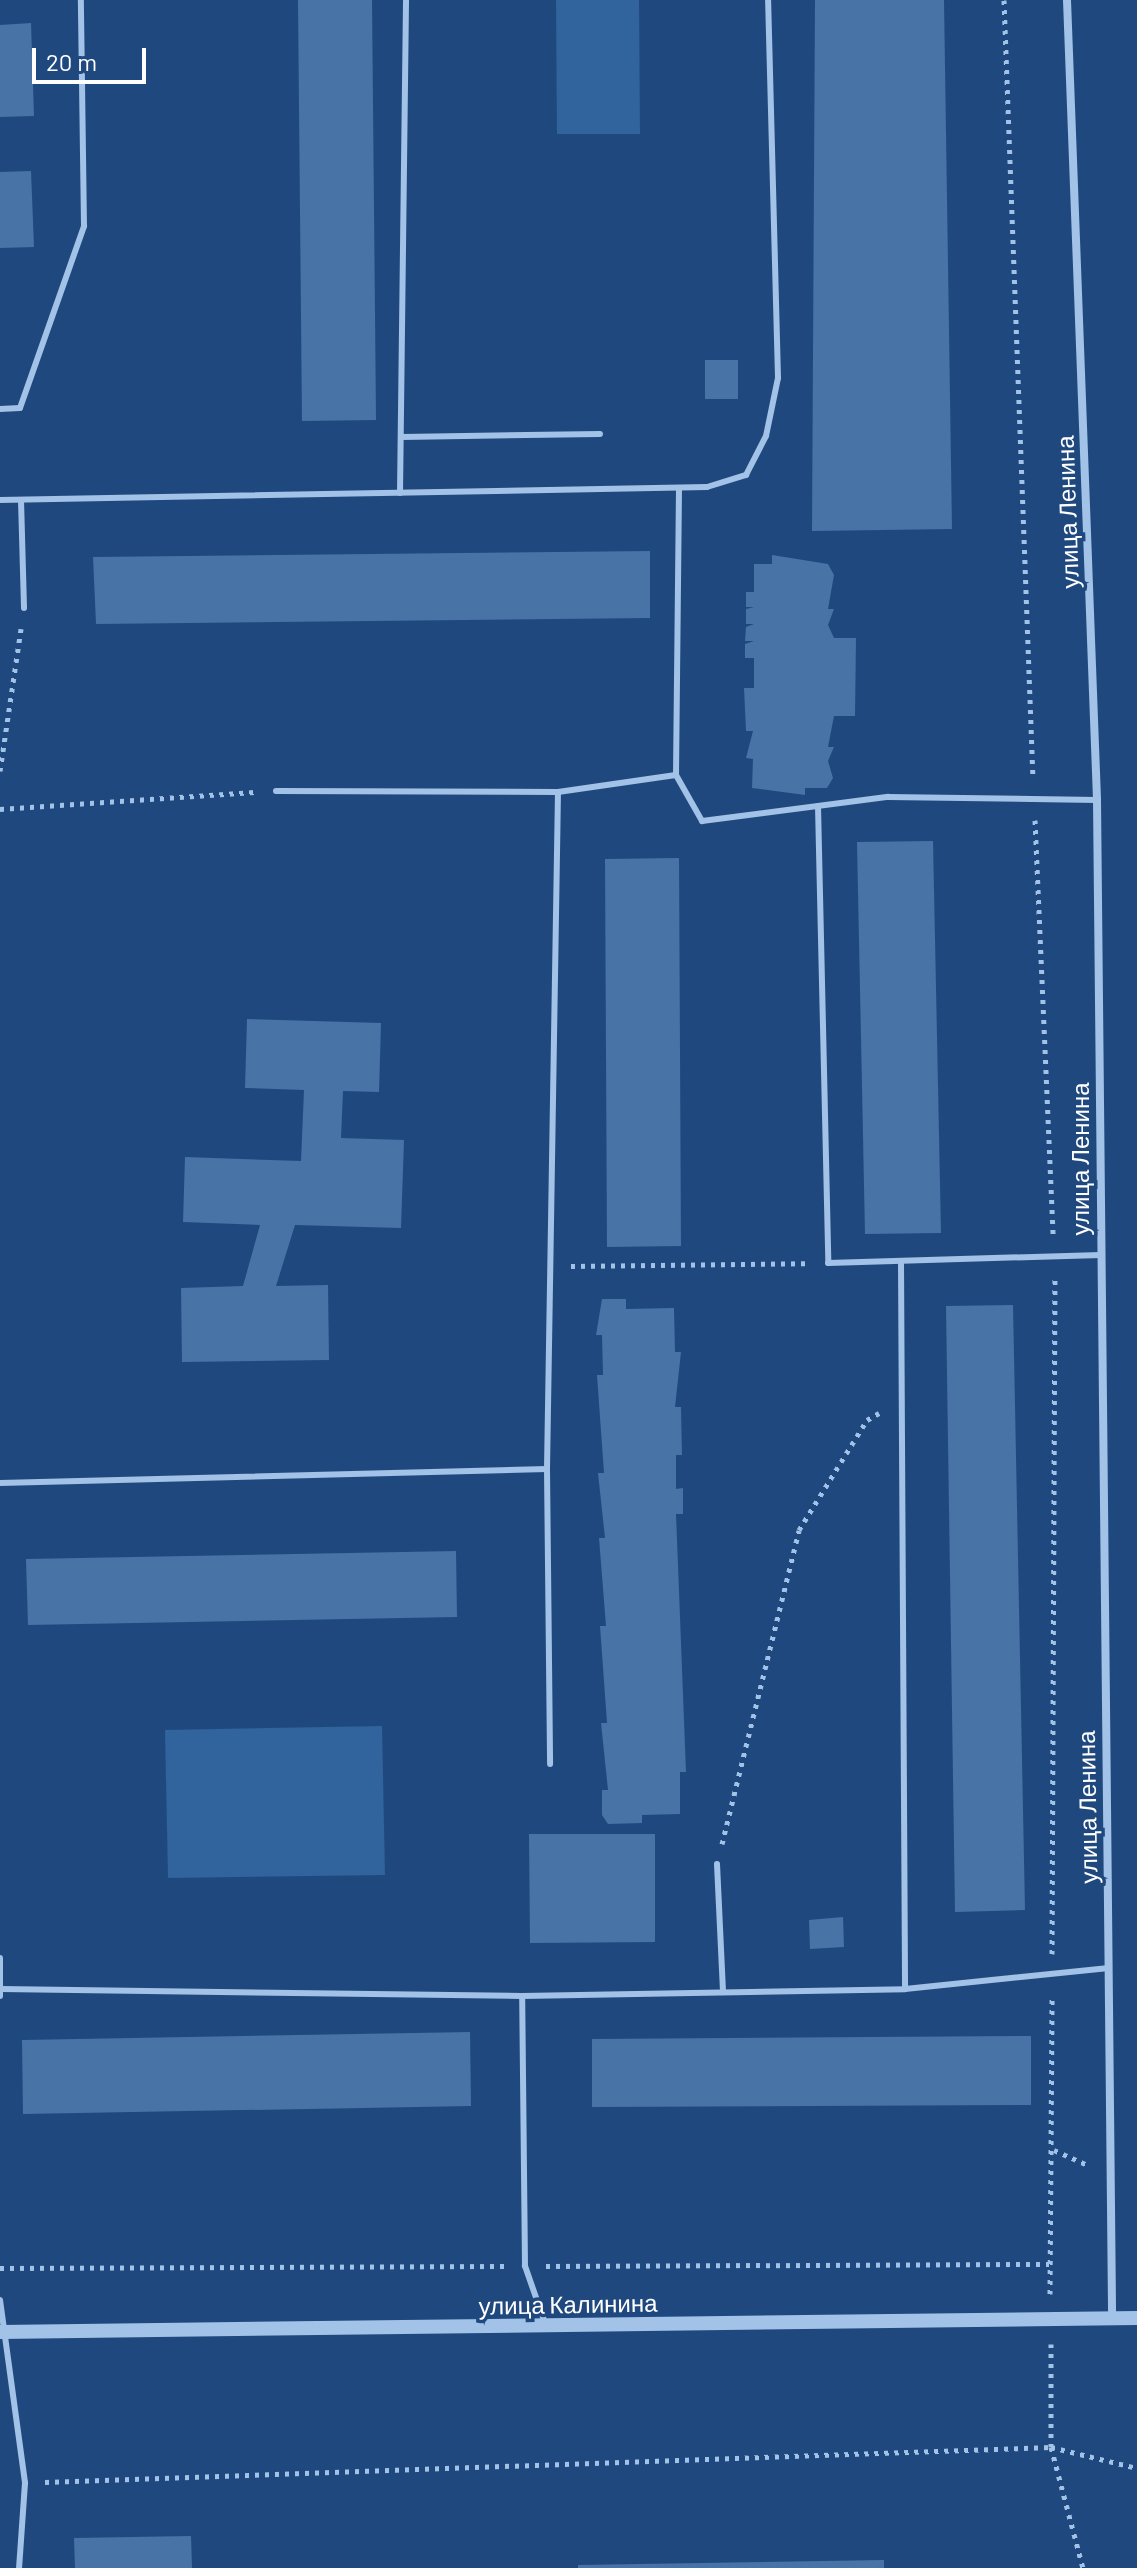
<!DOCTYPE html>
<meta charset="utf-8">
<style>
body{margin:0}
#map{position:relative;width:1137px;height:2568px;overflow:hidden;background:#1f497e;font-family:Barlow,sans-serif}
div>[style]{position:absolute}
.green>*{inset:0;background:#31639c}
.building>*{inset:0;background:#4773a7}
.path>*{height:5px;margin-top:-2.5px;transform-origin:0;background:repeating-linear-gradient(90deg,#a2c2e7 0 4px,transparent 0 10px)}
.service>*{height:6px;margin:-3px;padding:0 3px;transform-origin:3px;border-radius:3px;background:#a2c2e7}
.minor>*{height:8px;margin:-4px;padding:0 4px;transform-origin:4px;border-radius:4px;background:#a2c2e7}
.tertiary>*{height:14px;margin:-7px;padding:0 7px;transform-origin:7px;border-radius:7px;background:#a2c2e7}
span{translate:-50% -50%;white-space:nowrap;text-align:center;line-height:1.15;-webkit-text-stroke:7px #1f497e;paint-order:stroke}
.street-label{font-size:24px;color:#fff}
.scale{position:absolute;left:32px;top:48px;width:114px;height:36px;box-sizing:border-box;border:4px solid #fff;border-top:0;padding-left:10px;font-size:24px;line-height:28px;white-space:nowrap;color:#fff;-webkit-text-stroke:6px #1f497e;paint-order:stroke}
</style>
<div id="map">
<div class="green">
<div style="clip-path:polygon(556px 0,639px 0,640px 134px,557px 134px)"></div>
<div style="clip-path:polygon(382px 1726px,385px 1875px,168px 1878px,165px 1730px)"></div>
</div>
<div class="building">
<div style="clip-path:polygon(298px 0,372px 0,376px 420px,302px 421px)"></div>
<div style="clip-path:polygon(815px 0,944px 0,952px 529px,812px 531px)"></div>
<div style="clip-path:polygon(31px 23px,34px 116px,0 117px,0 25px)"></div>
<div style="clip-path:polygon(31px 171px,34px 247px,0 248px,0 172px)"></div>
<div style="clip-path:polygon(705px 360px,738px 360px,738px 399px,705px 399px)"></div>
<div style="clip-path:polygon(650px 551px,650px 618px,96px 624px,93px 557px)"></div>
<div style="clip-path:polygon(772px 555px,828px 564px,834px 575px,828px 609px,834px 609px,828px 625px,834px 638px,856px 638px,855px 716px,834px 716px,828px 747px,834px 747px,828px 761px,833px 778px,827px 788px,805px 788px,805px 795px,752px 788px,753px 759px,746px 758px,753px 731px,746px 731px,744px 688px,754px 688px,754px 658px,745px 658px,745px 644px,754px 641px,745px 641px,746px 627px,754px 624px,746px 624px,746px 609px,754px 607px,746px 607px,746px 592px,754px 592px,754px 564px,772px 564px)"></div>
<div style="clip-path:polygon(933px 841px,941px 1233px,865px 1234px,857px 842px)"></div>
<div style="clip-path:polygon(679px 858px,681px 1246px,607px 1247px,605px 859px)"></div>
<div style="clip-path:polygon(247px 1019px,381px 1023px,379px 1092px,343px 1091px,341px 1138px,404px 1140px,401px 1228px,295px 1225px,276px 1286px,328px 1285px,329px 1360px,182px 1362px,181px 1288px,243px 1286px,260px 1225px,183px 1222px,185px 1157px,301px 1161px,304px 1090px,245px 1088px)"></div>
<div style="clip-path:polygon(602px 1299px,626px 1299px,626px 1309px,674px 1308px,675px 1352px,681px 1352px,675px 1407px,681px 1407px,682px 1455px,676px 1455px,676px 1489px,683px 1488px,683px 1514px,676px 1514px,686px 1772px,680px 1772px,680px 1814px,642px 1815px,642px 1823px,608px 1824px,602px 1815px,602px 1790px,608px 1790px,601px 1723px,607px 1723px,600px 1626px,606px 1626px,599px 1538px,605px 1538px,598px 1473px,604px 1473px,597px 1375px,603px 1375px,602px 1335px,596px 1335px)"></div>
<div style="clip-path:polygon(1013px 1305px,1025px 1910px,955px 1912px,946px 1306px)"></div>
<div style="clip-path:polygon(456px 1551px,457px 1617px,28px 1625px,26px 1559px)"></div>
<div style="clip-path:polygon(529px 1834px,655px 1834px,655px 1942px,530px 1943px)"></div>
<div style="clip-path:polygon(843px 1917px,844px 1947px,810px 1949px,809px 1920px)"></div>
<div style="clip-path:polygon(470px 2032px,471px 2106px,23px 2114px,22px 2040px)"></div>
<div style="clip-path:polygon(1031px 2036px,1031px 2105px,592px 2107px,592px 2039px)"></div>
<div style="clip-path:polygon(191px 2536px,192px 2568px,75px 2568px,74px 2538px)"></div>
<div style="clip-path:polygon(884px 2560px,884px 2568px,578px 2568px,578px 2565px)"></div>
</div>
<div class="path">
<div style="left:1004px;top:0;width:779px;rotate:87.87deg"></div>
<div style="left:0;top:771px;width:144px;rotate:-81.6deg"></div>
<div style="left:0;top:809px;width:255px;rotate:-3.8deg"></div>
<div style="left:1035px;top:820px;width:414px;rotate:87.5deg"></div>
<div style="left:571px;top:1266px;width:234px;rotate:-0.7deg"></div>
<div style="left:722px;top:1844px;width:323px;rotate:-76.2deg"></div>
<div style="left:799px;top:1530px;width:129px;rotate:-58.3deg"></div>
<div style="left:867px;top:1420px;width:14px;rotate:-30deg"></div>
<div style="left:1052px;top:1954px;width:678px;rotate:-89.75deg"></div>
<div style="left:1054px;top:2150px;width:35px;rotate:24deg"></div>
<div style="left:546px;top:2266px;width:503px;rotate:-0.23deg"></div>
<div style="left:0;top:2268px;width:504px;rotate:-0.23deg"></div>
<div style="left:1050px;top:2294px;width:298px;rotate:-89.6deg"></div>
<div style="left:1051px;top:2344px;width:103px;rotate:90deg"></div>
<div style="left:1051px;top:2447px;width:125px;rotate:75.2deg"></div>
<div style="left:45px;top:2482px;width:1007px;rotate:-1.99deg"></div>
<div style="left:1051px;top:2447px;width:89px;rotate:13.7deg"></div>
</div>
<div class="service">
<div style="left:0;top:409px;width:20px;rotate:-3deg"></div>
<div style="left:20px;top:408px;width:193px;rotate:-70.6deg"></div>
<div style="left:84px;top:226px;width:226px;rotate:-90.8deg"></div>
<div style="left:402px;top:437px;width:198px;rotate:-0.9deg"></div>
<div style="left:400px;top:493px;width:493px;rotate:-89.3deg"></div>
<div style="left:0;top:500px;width:707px;rotate:-1.05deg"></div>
<div style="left:707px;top:487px;width:41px;rotate:-17.1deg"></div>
<div style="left:746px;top:475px;width:44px;rotate:-62.9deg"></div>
<div style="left:766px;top:436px;width:59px;rotate:-78.3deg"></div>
<div style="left:778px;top:378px;width:378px;rotate:-91.5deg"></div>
<div style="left:21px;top:500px;width:108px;rotate:88.4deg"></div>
<div style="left:676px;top:775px;width:53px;rotate:60.5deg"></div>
<div style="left:702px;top:821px;width:188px;rotate:-7.4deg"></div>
<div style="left:888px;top:797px;width:209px;rotate:0.8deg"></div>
<div style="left:276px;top:791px;width:282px;rotate:0.2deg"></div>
<div style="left:818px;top:806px;width:457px;rotate:88.7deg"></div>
<div style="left:828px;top:1263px;width:273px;rotate:-1.7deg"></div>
<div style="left:901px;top:1262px;width:727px;rotate:89.68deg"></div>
<div style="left:905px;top:1989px;width:205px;rotate:-5.9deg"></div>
<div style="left:547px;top:1469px;width:295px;rotate:89.4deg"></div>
<div style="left:0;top:1483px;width:547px;rotate:-1.47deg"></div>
<div style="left:547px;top:1469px;width:677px;rotate:-89.07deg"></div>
<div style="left:558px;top:792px;width:119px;rotate:-8.2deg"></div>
<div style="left:676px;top:775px;width:287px;rotate:-89.4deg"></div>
<div style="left:717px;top:1864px;width:128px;rotate:87.3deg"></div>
<div style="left:0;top:1958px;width:38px;rotate:90deg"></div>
<div style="left:1px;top:1989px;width:521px;rotate:0.77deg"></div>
<div style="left:0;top:2300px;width:185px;rotate:82.2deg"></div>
<div style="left:25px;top:2483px;width:85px;rotate:94deg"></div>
<div style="left:546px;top:2326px;width:64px;rotate:-109.3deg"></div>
<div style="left:525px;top:2266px;width:270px;rotate:-90.6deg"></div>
<div style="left:522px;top:1996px;width:383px;rotate:-1deg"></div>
</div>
<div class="minor">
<div style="left:1067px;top:0;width:801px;rotate:87.85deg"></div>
<div style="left:1097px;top:800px;width:1519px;rotate:89.43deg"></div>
</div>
<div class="tertiary">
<div style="left:0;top:2332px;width:1137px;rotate:-0.71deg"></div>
</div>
<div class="street-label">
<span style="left:1067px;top:512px;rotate:-92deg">улица Ленина</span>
<span style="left:1080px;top:1159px;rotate:-90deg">улица Ленина</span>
<span style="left:1087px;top:1807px;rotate:-91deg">улица Ленина</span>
<span style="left:568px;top:2304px;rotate:-1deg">улица Калинина</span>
</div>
<div class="scale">20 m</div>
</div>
